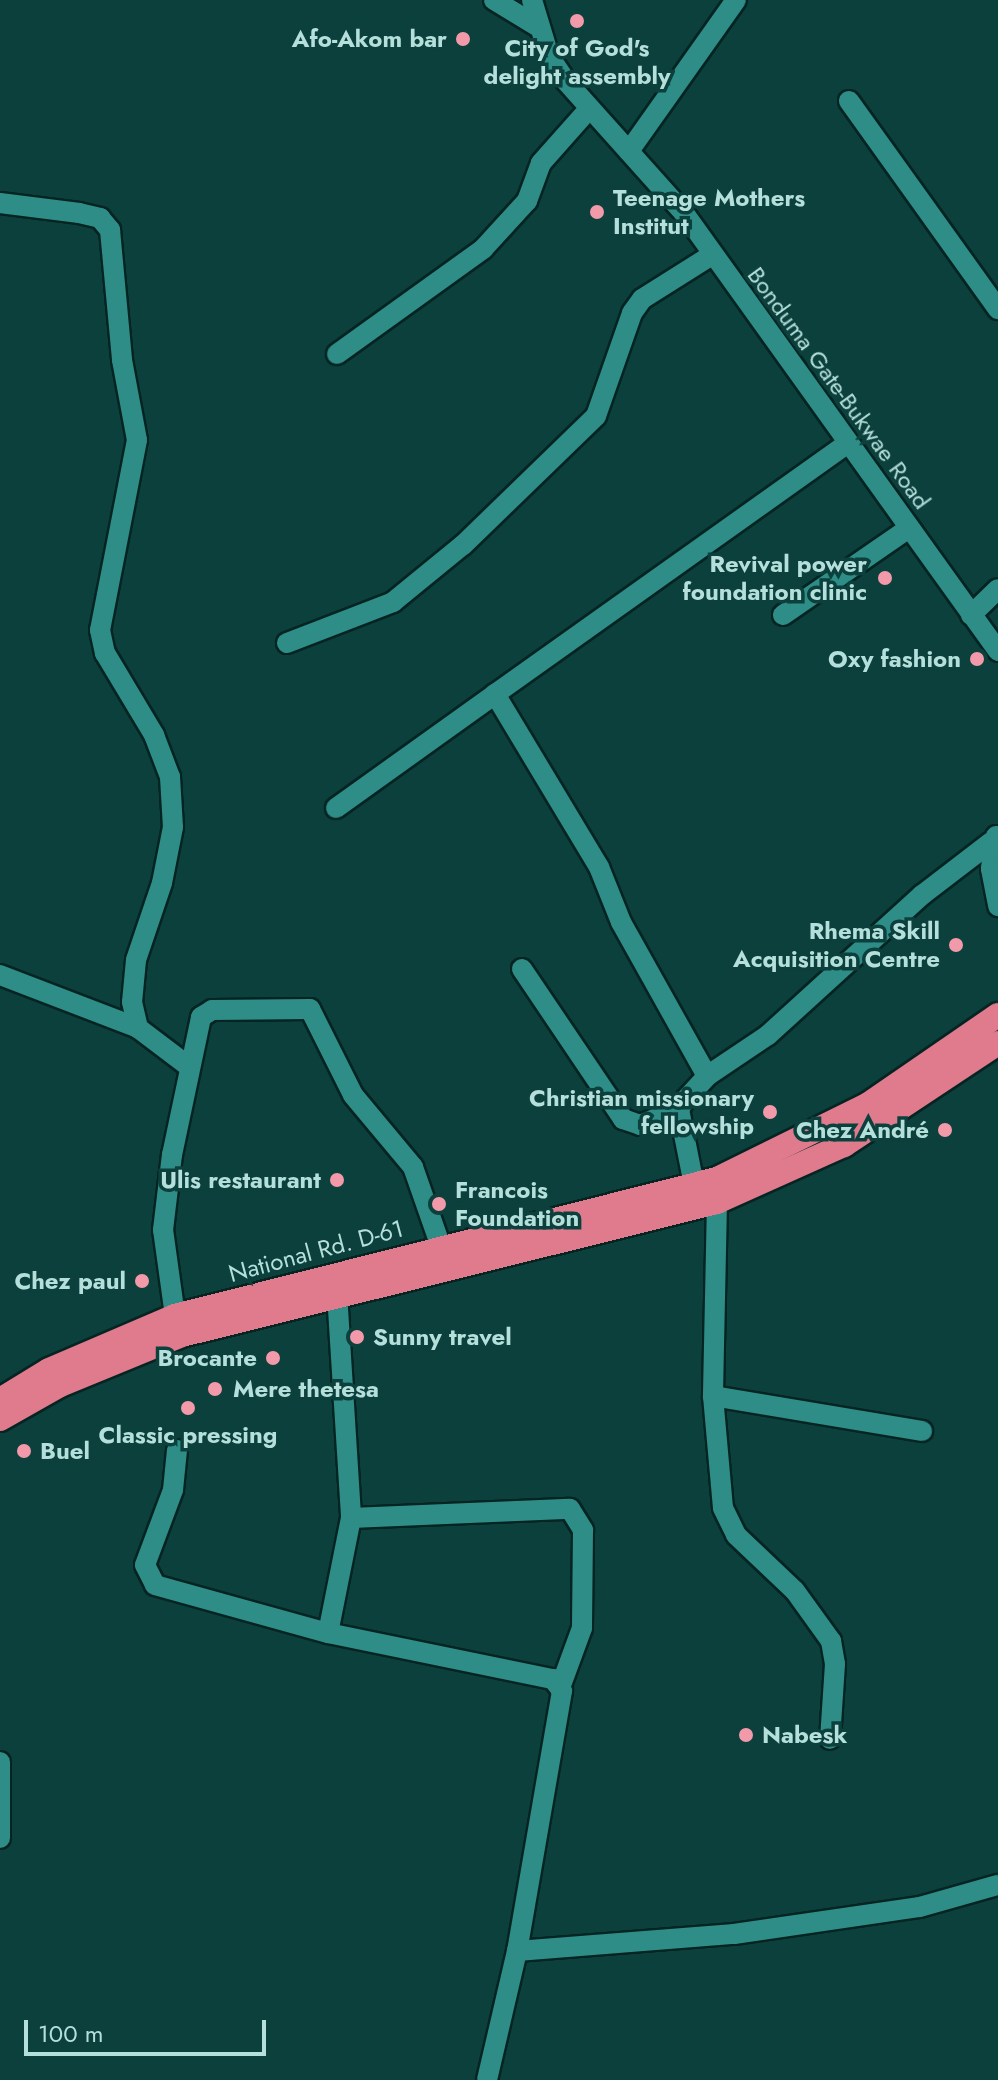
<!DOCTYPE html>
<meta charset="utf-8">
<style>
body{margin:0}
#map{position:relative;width:998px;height:2080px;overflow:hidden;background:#0c403d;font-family:Jost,sans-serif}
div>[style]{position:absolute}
.roads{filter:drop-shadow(2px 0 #062422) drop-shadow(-2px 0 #062422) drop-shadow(0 2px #062422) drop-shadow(0 -2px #062422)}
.minor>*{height:20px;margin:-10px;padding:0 10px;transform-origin:10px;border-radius:10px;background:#2e8d87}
.highway>*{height:24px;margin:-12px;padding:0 12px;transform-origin:12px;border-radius:12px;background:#e07b8e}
.dots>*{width:22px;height:22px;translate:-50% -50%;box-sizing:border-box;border:4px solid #0c403d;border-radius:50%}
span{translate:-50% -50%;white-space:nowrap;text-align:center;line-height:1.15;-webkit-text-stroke:7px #0c403d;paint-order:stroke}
.poi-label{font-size:24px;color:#b5dfda;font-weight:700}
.right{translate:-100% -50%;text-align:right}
.left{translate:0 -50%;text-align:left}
.street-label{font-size:24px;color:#b5dfda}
.scale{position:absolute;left:24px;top:2020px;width:242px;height:36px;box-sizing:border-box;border:4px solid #b5dfda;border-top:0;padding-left:10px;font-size:24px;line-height:28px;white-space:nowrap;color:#b5dfda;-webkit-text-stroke:6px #0c403d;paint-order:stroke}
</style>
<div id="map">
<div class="roads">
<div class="minor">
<div style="left:494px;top:0;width:50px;rotate:31.2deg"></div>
<div style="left:532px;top:0;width:59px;rotate:73.1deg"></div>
<div style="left:549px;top:56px;width:29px;rotate:56deg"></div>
<div style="left:565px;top:80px;width:178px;rotate:48.2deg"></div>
<div style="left:684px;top:213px;width:539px;rotate:54.36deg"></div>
<div style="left:849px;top:101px;width:256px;rotate:54.4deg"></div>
<div style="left:629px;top:151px;width:185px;rotate:-54.7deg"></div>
<div style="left:0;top:203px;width:80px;rotate:7.2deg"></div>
<div style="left:79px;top:213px;width:22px;rotate:13deg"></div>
<div style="left:100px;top:218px;width:16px;rotate:50deg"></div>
<div style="left:110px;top:230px;width:131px;rotate:84.7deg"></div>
<div style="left:122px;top:360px;width:81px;rotate:79.4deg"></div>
<div style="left:137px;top:440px;width:194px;rotate:101deg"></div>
<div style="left:100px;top:630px;width:24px;rotate:78deg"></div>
<div style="left:105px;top:653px;width:96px;rotate:59.1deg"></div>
<div style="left:154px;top:735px;width:45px;rotate:69.1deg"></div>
<div style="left:170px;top:777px;width:50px;rotate:86.6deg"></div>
<div style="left:173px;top:827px;width:57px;rotate:101.1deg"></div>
<div style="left:162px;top:883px;width:81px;rotate:108.7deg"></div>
<div style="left:136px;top:960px;width:42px;rotate:95.4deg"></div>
<div style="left:132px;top:1002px;width:27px;rotate:77deg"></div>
<div style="left:138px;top:1028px;width:63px;rotate:37.2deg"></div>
<div style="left:337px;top:354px;width:180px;rotate:-35.7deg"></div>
<div style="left:483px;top:249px;width:65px;rotate:-47.5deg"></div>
<div style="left:527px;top:201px;width:40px;rotate:-69.8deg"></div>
<div style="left:541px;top:163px;width:71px;rotate:-48.4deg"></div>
<div style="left:783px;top:615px;width:153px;rotate:-34.6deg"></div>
<div style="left:971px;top:615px;width:37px;rotate:-44deg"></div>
<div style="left:287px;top:643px;width:114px;rotate:-21.1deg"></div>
<div style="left:393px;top:602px;width:90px;rotate:-39.2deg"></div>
<div style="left:463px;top:545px;width:185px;rotate:-44.1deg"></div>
<div style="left:596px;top:416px;width:109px;rotate:-70.7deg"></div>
<div style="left:632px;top:313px;width:17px;rotate:-54deg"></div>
<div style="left:642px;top:299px;width:83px;rotate:-32.2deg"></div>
<div style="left:336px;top:808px;width:196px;rotate:-35.6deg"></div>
<div style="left:996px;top:836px;width:33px;rotate:99deg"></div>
<div style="left:991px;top:869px;width:38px;rotate:79deg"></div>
<div style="left:522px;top:969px;width:181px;rotate:56deg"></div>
<div style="left:623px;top:1119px;width:18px;rotate:19deg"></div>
<div style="left:640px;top:1125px;width:42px;rotate:-22.3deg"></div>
<div style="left:0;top:975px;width:148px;rotate:21deg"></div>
<div style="left:707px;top:1076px;width:176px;rotate:-119.2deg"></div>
<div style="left:621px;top:922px;width:59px;rotate:-111.8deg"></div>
<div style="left:599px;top:867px;width:202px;rotate:-121deg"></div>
<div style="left:495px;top:694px;width:432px;rotate:-35.4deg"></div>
<div style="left:694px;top:1185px;width:77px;rotate:-101.2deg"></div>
<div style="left:679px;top:1109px;width:11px;rotate:-56deg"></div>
<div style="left:685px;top:1100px;width:33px;rotate:-47deg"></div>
<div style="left:707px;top:1076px;width:73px;rotate:-33.9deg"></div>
<div style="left:768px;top:1035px;width:208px;rotate:-42.3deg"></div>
<div style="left:922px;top:895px;width:87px;rotate:-37.5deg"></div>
<div style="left:717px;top:1202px;width:194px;rotate:91.2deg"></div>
<div style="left:713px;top:1396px;width:112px;rotate:84.9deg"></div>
<div style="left:723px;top:1508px;width:30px;rotate:64deg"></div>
<div style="left:736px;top:1535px;width:81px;rotate:43.5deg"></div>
<div style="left:795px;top:1591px;width:62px;rotate:54.2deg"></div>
<div style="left:831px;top:1641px;width:23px;rotate:80deg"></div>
<div style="left:835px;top:1664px;width:75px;rotate:93.8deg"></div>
<div style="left:337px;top:1293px;width:225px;rotate:86.4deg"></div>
<div style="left:351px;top:1518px;width:117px;rotate:101.3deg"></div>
<div style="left:328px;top:1633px;width:230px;rotate:11.6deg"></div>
<div style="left:553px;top:1679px;width:15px;rotate:53deg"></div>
<div style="left:562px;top:1691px;width:264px;rotate:99.8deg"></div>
<div style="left:517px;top:1951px;width:132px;rotate:103.1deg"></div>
<div style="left:175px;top:1316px;width:87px;rotate:-97.9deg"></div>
<div style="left:163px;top:1230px;width:76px;rotate:-83.2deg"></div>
<div style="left:172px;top:1155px;width:141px;rotate:-78.1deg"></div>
<div style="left:201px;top:1017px;width:13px;rotate:-32deg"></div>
<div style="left:212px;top:1010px;width:98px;rotate:-0.6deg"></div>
<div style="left:310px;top:1009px;width:96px;rotate:63.4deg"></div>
<div style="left:353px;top:1095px;width:94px;rotate:50.2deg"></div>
<div style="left:413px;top:1167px;width:85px;rotate:70.7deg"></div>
<div style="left:713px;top:1396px;width:212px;rotate:9.5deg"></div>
<div style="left:177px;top:1450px;width:40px;rotate:95.7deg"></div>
<div style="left:173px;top:1490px;width:80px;rotate:110.5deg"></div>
<div style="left:145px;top:1565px;width:22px;rotate:63deg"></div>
<div style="left:155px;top:1585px;width:180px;rotate:15.5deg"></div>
<div style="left:351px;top:1518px;width:219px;rotate:-2.4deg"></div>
<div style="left:570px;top:1509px;width:25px;rotate:58deg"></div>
<div style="left:583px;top:1530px;width:98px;rotate:90.6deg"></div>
<div style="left:582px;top:1628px;width:61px;rotate:110.2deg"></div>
<div style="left:0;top:1762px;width:76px;rotate:90deg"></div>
<div style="left:517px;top:1951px;width:218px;rotate:-4.5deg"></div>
<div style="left:734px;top:1934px;width:188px;rotate:-8.3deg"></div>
<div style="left:920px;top:1907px;width:81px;rotate:-15.8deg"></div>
</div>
<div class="highway">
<div style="left:0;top:1400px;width:57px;rotate:-31.5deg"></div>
<div style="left:49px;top:1370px;width:137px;rotate:-23.2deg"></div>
<div style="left:175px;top:1316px;width:559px;rotate:-14.19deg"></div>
<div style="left:717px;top:1179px;width:167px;rotate:-26.3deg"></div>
<div style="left:867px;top:1105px;width:159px;rotate:-34.5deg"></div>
<div style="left:0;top:1419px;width:69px;rotate:-29.5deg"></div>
<div style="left:60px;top:1385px;width:132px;rotate:-22.3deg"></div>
<div style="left:182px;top:1335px;width:551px;rotate:-13.96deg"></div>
<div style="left:717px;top:1202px;width:139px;rotate:-24.2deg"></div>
<div style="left:844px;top:1145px;width:185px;rotate:-33.5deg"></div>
</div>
</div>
<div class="dots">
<div style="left:577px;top:21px;background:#f39aaa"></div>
<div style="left:463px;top:39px;background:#f39aaa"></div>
<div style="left:597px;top:212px;background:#f39aaa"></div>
<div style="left:885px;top:578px;background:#f39aaa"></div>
<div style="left:977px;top:659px;background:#f39aaa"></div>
<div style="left:956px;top:945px;background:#f39aaa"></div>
<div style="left:770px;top:1112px;background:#f39aaa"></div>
<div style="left:945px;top:1130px;background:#f39aaa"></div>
<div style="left:337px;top:1180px;background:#f39aaa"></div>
<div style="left:439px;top:1204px;background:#f39aaa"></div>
<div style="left:142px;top:1281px;background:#f39aaa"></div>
<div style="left:357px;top:1337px;background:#f39aaa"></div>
<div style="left:273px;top:1358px;background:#f39aaa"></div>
<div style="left:215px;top:1389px;background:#f39aaa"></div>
<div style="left:188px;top:1408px;background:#f39aaa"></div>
<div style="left:24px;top:1451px;background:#f39aaa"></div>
<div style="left:746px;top:1735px;background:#f39aaa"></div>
</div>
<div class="poi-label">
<span class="right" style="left:447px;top:39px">Afo-Akom bar</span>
<span style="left:577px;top:62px">City of God's<br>delight assembly</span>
<span class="left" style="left:613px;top:212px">Teenage Mothers<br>Institut</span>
<span class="right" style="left:867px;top:578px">Revival power<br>foundation clinic</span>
<span class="right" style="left:961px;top:659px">Oxy fashion</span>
<span class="right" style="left:940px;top:945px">Rhema Skill<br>Acquisition Centre</span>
<span class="right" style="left:754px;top:1112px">Christian missionary<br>fellowship</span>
<span class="right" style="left:929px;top:1130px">Chez André</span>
<span class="right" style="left:321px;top:1180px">Ulis restaurant</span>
<span class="left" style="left:455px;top:1204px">Francois<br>Foundation</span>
<span class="right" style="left:126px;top:1281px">Chez paul</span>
<span class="left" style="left:373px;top:1337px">Sunny travel</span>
<span class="right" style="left:257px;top:1358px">Brocante</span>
<span class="left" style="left:233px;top:1389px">Mere thetesa</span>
<span style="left:188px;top:1435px">Classic pressing</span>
<span class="left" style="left:40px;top:1451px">Buel</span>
<span class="left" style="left:762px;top:1735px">Nabesk</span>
</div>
<div class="street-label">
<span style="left:839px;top:388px;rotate:54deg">Bonduma Gate-Bukwae Road</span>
<span style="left:316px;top:1251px;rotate:-15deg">National Rd. D-61</span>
</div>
<div class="scale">100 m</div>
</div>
